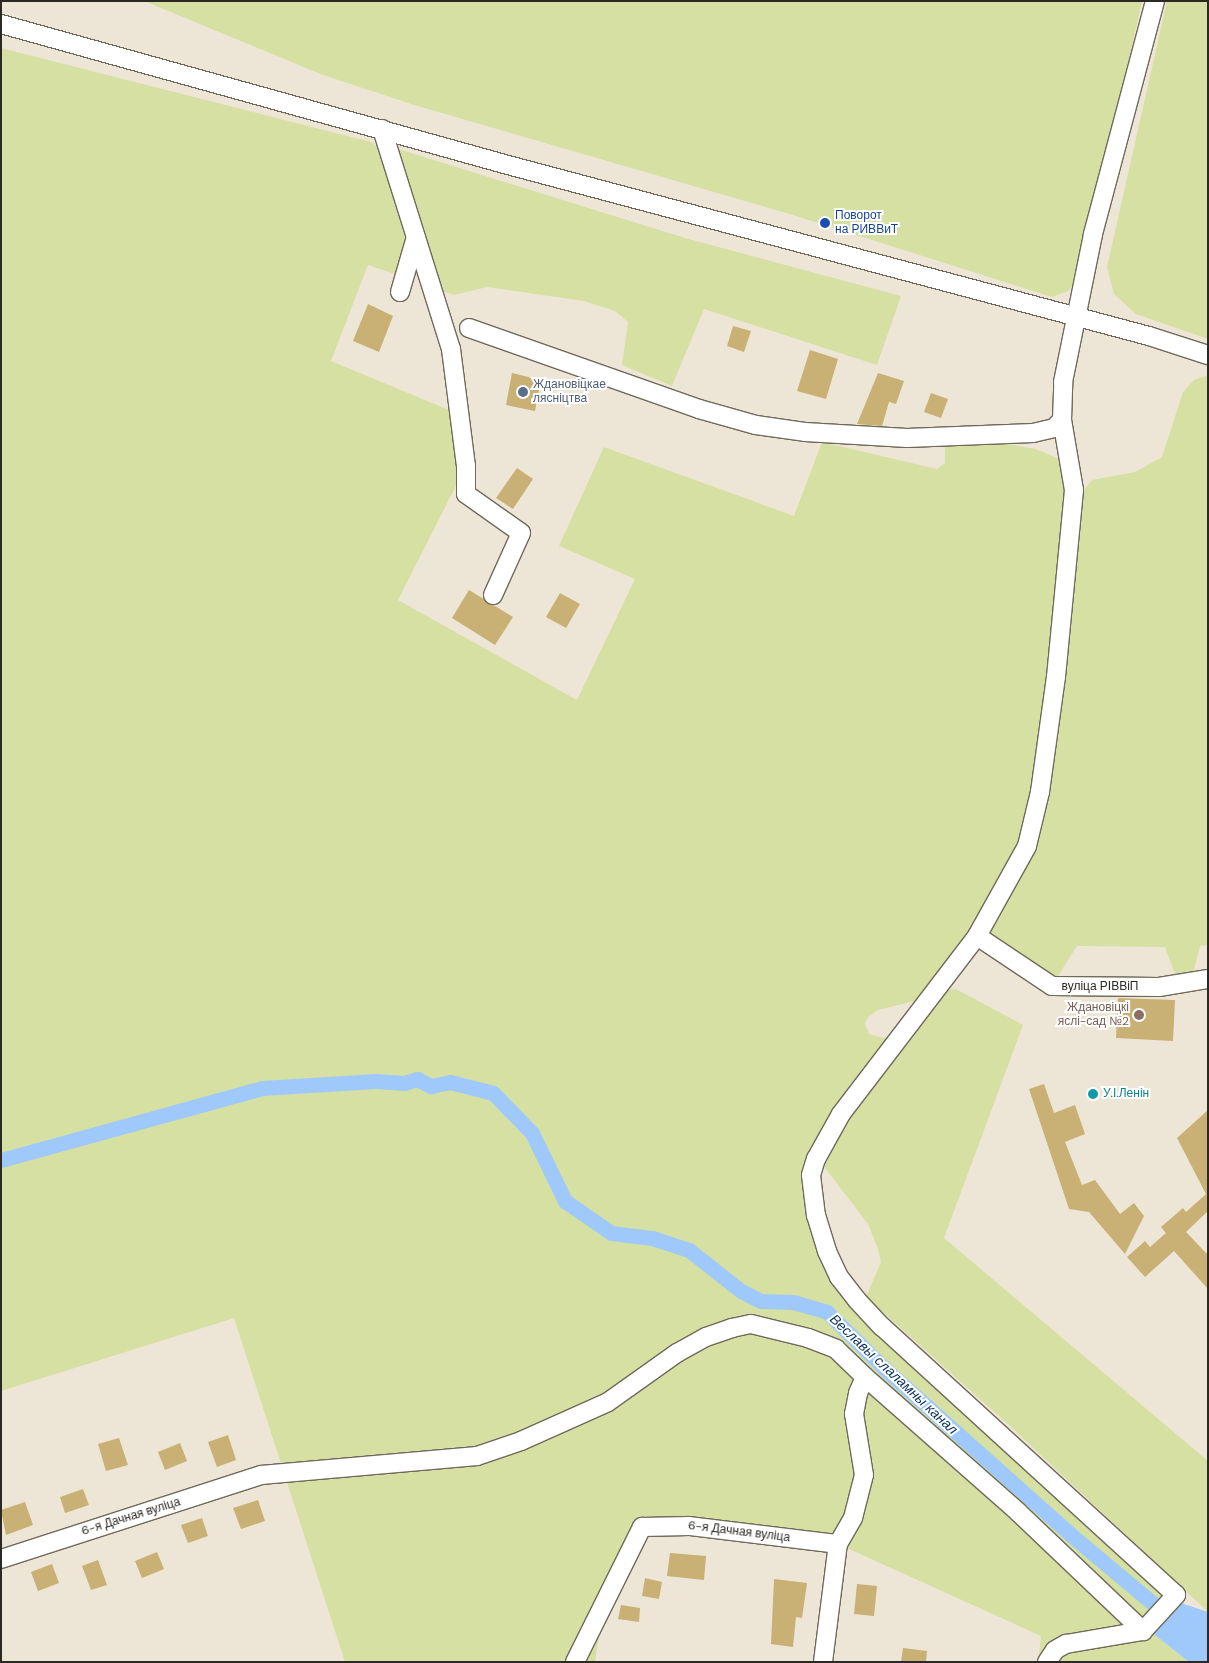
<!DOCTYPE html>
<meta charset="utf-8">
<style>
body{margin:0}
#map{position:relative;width:1209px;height:1663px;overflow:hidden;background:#ede6d6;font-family:"DM Sans",sans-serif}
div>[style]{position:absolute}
.green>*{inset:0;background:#d6e0a2}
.water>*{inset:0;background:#a0c9fb}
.canal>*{height:15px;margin:-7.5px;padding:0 7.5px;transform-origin:7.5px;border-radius:7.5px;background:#a0c9fb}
.building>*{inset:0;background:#c9b074}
.roads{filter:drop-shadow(1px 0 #6f695b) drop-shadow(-1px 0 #6f695b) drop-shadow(0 1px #6f695b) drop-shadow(0 -1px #6f695b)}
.minor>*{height:18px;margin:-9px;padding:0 9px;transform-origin:9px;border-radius:9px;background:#fff}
.dots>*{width:14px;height:14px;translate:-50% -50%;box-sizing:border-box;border:2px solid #fff;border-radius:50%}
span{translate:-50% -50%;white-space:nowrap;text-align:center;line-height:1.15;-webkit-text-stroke:4px #fff;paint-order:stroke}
.transit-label{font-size:12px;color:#164399}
.left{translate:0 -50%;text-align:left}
.service-label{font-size:12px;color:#4e5e75}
.street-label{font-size:12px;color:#2c2924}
.education-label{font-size:12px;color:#785e54}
.right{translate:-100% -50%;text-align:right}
.culture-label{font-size:12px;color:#0d838f}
.water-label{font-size:14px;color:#09335f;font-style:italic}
.frame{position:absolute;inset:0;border:2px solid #2c2924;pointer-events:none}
</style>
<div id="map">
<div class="green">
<div style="clip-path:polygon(144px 1px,1142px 1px,1081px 274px,1068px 291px,1052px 297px,793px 215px,411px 104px,323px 75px)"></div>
<div style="clip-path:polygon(1167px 1px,1208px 1px,1208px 339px,1136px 314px,1114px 294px,1107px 267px)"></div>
<div style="clip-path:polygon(1px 48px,371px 142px,380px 148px,410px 238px,398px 275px,368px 265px,331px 361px,461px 415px,466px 466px,398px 600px,577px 700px,635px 579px,559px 546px,604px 447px,794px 516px,822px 442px,937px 469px,945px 463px,945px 433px,1036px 449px,1057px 458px,1064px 472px,1065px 488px,1048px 677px,1034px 792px,1018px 847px,973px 927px,915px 1001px,878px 1010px,868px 1017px,865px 1023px,869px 1034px,884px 1038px,892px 1035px,845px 1095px,807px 1153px,805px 1188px,821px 1254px,834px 1279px,853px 1304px,905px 1356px,1167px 1593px,1139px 1624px,1020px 1510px,837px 1347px,809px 1336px,746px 1321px,836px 1349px,864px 1377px,856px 1392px,853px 1414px,863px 1475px,853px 1518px,845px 1532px,854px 1518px,864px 1475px,856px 1414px,859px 1393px,866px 1379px,1017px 1514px,1135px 1627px,1146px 1635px,1150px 1631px,1189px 1662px,1038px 1662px,1041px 1636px,838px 1544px,688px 1526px,642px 1527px,604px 1604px,595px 1662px,345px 1662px,234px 1318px,1px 1391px)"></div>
<div style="clip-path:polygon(392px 147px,685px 238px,901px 296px,877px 365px,704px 309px,672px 386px,622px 365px,628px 322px,615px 311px,584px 301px,487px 287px,454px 295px,439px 290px)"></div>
<div style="clip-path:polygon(1208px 375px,1208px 945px,1200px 946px,1192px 978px,1177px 980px,1165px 947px,1077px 946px,1054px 982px,985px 937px,1033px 853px,1062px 692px,1083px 491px,1092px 480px,1135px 472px,1162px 457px,1183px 392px,1194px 380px)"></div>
<div style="clip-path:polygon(956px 989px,1023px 1025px,944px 1238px,1208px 1461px,1208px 1612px,1011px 1427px,866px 1297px,881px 1262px,878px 1249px,868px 1224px,822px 1164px,848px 1119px,947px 990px)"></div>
</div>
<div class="water">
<div style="clip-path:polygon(1175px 1601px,1208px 1612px,1208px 1662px,1189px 1662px,1150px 1631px)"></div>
</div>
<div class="canal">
<div style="left:1px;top:1160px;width:271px;rotate:-15.4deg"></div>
<div style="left:262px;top:1088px;width:114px;rotate:-3.5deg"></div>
<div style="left:376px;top:1081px;width:28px;rotate:4deg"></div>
<div style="left:404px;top:1083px;width:14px;rotate:-17deg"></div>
<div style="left:417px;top:1079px;width:16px;rotate:27deg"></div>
<div style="left:431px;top:1086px;width:19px;rotate:-12deg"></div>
<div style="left:450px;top:1082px;width:44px;rotate:14.3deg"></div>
<div style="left:493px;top:1093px;width:56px;rotate:45.7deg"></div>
<div style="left:532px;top:1133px;width:76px;rotate:64.1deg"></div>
<div style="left:565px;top:1201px;width:56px;rotate:34.8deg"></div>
<div style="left:611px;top:1233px;width:41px;rotate:7deg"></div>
<div style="left:652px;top:1238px;width:39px;rotate:18deg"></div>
<div style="left:689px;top:1250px;width:66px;rotate:38.3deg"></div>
<div style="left:741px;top:1291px;width:22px;rotate:27deg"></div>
<div style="left:761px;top:1301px;width:32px;rotate:2deg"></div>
<div style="left:793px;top:1302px;width:35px;rotate:16deg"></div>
<div style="left:827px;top:1312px;width:81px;rotate:44.5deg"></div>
<div style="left:885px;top:1369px;width:249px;rotate:41.7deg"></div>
<div style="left:1071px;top:1535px;width:128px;rotate:39.9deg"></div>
</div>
<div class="building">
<div style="clip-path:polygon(368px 304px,393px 316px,379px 352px,353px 341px)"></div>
<div style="clip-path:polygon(733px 326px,751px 331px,744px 352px,727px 346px)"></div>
<div style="clip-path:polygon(810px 350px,838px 359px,826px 399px,797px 391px)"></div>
<div style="clip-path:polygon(512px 373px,541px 380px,535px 411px,506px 405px)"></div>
<div style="clip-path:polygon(878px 373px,904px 381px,896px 404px,889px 402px,882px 426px,857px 424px)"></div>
<div style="clip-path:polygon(931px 393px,948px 399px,941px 418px,924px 412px)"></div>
<div style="clip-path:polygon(517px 468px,533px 479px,513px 509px,496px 498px)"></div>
<div style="clip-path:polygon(469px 590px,513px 617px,495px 645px,452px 618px)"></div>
<div style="clip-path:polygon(560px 593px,580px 604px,566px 628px,546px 617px)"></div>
<div style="clip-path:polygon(1118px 998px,1175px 1000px,1173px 1041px,1116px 1038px)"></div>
<div style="clip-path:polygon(1044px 1084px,1054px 1113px,1075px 1105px,1085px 1134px,1065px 1142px,1082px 1185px,1095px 1180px,1120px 1214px,1134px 1203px,1144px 1216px,1125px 1254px,1089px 1212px,1069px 1209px,1029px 1089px)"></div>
<div style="clip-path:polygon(1208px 1110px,1208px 1211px,1186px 1232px,1208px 1255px,1208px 1289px,1174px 1251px,1145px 1277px,1127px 1257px,1145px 1241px,1150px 1247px,1166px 1233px,1161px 1227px,1183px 1208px,1186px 1212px,1206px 1194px,1177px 1138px)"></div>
<div style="clip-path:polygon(228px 1435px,236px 1460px,217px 1467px,208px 1442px)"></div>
<div style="clip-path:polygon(119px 1438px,128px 1465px,106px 1471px,98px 1444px)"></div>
<div style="clip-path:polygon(180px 1443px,187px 1461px,165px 1470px,158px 1452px)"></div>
<div style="clip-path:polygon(83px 1489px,89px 1505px,65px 1513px,60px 1497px)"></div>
<div style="clip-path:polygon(258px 1500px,265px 1521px,241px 1529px,233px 1508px)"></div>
<div style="clip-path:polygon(25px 1502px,33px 1525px,6px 1535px,1px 1510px)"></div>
<div style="clip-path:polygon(202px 1518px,208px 1536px,188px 1543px,181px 1525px)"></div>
<div style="clip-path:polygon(157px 1552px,164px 1569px,142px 1578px,135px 1561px)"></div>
<div style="clip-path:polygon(670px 1553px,706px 1556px,704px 1580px,667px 1576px)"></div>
<div style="clip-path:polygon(98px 1560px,107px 1585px,91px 1590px,82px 1566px)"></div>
<div style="clip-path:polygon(52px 1564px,59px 1583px,38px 1591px,31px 1572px)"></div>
<div style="clip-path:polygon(645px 1578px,662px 1582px,659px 1599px,642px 1596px)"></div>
<div style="clip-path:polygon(774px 1579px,807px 1583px,802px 1618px,796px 1617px,793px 1647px,771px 1644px)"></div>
<div style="clip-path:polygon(857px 1584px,877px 1586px,874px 1616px,854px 1614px)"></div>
<div style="clip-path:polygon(621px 1605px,640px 1608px,639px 1622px,618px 1619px)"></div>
<div style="clip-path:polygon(903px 1648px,927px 1651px,926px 1662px,901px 1662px)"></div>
</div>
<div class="roads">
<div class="minor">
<div style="left:1px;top:24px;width:526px;rotate:15.54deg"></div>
<div style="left:508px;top:165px;width:663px;rotate:14.94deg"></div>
<div style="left:1149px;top:336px;width:62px;rotate:17.9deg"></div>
<div style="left:382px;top:129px;width:231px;rotate:72.6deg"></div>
<div style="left:451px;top:349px;width:118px;rotate:82.7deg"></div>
<div style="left:466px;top:466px;width:28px;rotate:90deg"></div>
<div style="left:466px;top:494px;width:67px;rotate:35.3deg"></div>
<div style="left:521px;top:533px;width:68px;rotate:114.3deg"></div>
<div style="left:400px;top:292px;width:57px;rotate:-73.8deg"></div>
<div style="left:469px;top:328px;width:244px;rotate:19.4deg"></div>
<div style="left:699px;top:409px;width:59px;rotate:15.7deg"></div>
<div style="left:756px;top:425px;width:49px;rotate:8.1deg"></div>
<div style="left:805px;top:432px;width:102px;rotate:3.4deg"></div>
<div style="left:907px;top:438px;width:126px;rotate:-2.3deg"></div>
<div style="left:1033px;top:433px;width:22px;rotate:-13deg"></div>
<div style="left:1054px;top:428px;width:11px;rotate:-45deg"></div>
<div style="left:977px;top:936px;width:90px;rotate:33.7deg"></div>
<div style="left:1052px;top:986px;width:107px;rotate:0.5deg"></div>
<div style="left:1159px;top:987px;width:50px;rotate:-9.3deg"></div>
<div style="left:1px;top:1559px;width:273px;rotate:-17.9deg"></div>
<div style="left:261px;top:1475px;width:217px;rotate:-5deg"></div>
<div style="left:477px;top:1456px;width:46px;rotate:-18.8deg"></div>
<div style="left:521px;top:1441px;width:95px;rotate:-24.1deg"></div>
<div style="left:608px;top:1402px;width:85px;rotate:-35.4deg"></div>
<div style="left:677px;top:1353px;width:33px;rotate:-29deg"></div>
<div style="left:706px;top:1337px;width:28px;rotate:-19deg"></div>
<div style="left:732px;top:1328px;width:19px;rotate:-12deg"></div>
<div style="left:751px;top:1324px;width:59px;rotate:13.8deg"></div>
<div style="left:808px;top:1338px;width:30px;rotate:21deg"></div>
<div style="left:836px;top:1349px;width:40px;rotate:44deg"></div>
<div style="left:575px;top:1662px;width:151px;rotate:-63.6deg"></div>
<div style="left:642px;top:1527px;width:47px;rotate:-1.2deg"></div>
<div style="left:689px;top:1526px;width:150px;rotate:6.9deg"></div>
<div style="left:823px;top:1662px;width:119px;rotate:-82.8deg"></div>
<div style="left:838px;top:1544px;width:30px;rotate:-60deg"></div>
<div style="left:853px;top:1518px;width:44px;rotate:-75.7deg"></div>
<div style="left:864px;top:1475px;width:62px;rotate:-99.3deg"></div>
<div style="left:854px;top:1414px;width:21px;rotate:-79deg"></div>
<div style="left:858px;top:1393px;width:17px;rotate:-66deg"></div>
<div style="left:865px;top:1377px;width:204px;rotate:41.4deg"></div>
<div style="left:1018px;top:1512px;width:173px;rotate:43.6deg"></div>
<div style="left:1047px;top:1662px;width:14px;rotate:-56deg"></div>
<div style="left:1055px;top:1650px;width:13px;rotate:-29deg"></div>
<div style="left:1066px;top:1644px;width:78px;rotate:-9.6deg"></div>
<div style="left:1143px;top:1631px;width:49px;rotate:-47.5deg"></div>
<div style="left:1176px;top:1595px;width:398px;rotate:-137.6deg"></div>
<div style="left:882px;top:1327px;width:37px;rotate:-133deg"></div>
<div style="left:857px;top:1300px;width:29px;rotate:-128deg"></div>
<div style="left:839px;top:1277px;width:29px;rotate:-115deg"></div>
<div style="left:827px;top:1251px;width:37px;rotate:-107deg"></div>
<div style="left:816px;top:1216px;width:41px;rotate:-97deg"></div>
<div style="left:811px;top:1175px;width:17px;rotate:-73deg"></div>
<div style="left:816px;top:1159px;width:51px;rotate:-60.9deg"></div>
<div style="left:841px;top:1114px;width:224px;rotate:-52.6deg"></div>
<div style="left:977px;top:936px;width:103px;rotate:-60.9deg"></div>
<div style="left:1027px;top:846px;width:56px;rotate:-76.5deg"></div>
<div style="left:1040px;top:792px;width:116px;rotate:-82.1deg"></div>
<div style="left:1056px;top:677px;width:188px;rotate:-84.5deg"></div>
<div style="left:1074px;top:490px;width:71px;rotate:-99.7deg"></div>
<div style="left:1062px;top:420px;width:38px;rotate:-88deg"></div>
<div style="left:1063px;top:382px;width:151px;rotate:-78.5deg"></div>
<div style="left:1093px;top:234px;width:241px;rotate:-75.1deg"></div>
</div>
</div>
<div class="dots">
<div style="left:825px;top:223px;background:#1a4fb4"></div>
<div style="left:523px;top:392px;background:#5c6f8a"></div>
<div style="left:1139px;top:1015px;background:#8d6e63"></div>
<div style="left:1093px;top:1094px;background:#0f9aa8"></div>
</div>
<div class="transit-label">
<span class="left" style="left:835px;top:223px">Поворот<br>на РИВВиТ</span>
</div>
<div class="service-label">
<span class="left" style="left:533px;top:392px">Ждановіцкае<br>лясніцтва</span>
</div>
<div class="street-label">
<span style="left:1100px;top:987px">вуліца РІВВіП</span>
<span style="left:131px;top:1517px;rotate:-17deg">6-я Дачная вуліца</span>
<span style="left:739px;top:1532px;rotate:7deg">6-я Дачная вуліца</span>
</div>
<div class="education-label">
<span class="right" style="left:1129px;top:1015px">Ждановіцкі<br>яслі-сад №2</span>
</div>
<div class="culture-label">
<span class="left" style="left:1103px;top:1094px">У.І.Ленін</span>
</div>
<div class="water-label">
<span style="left:894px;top:1374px;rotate:43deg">Веславы слаламны канал</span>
</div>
<div class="frame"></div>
</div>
